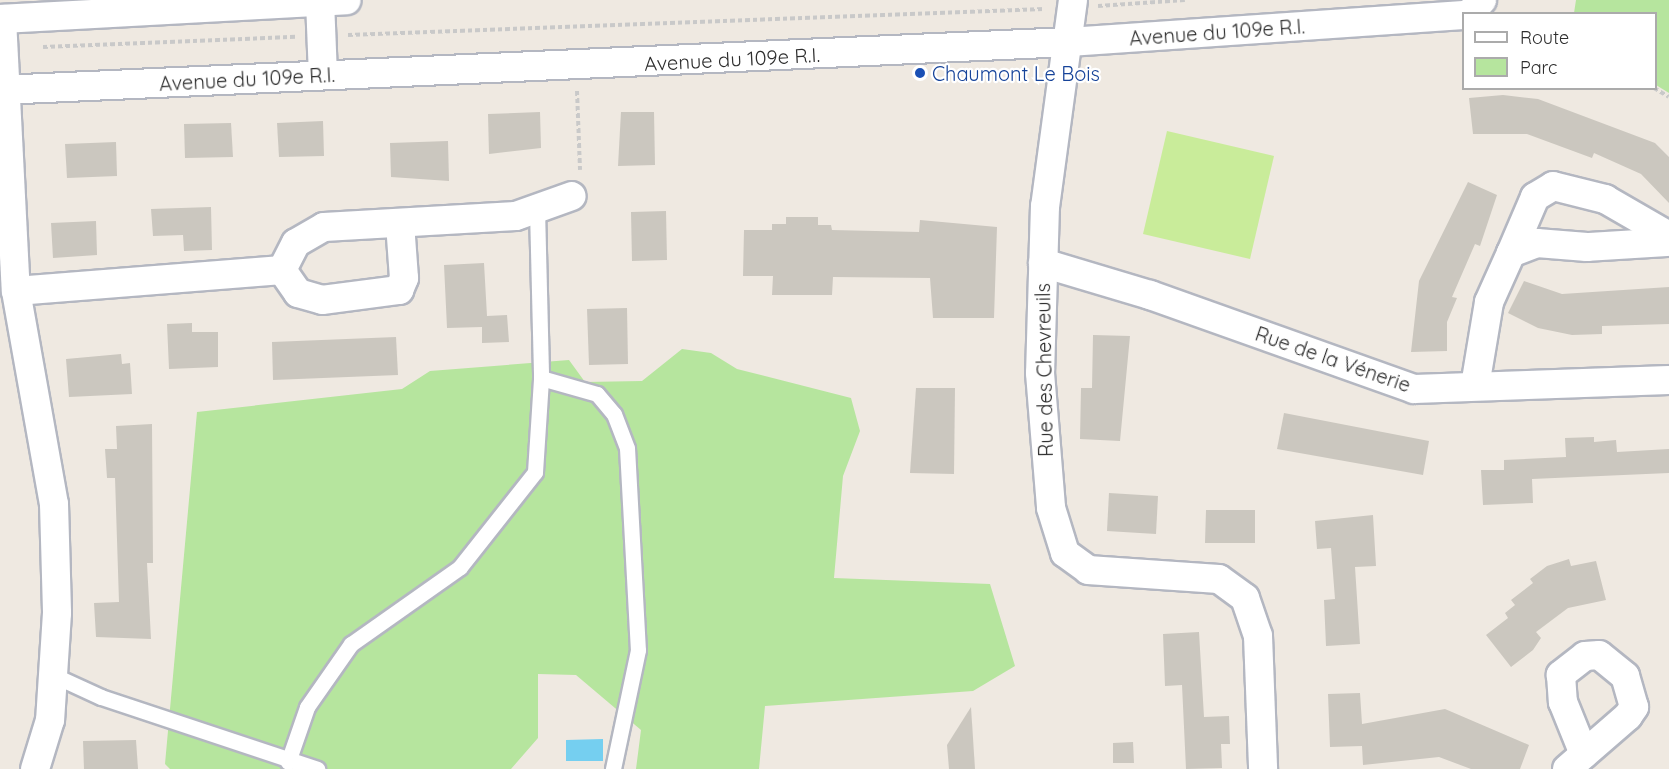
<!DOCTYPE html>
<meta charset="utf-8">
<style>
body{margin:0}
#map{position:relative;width:1669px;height:769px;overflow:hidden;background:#efe9e1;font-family:Quicksand,sans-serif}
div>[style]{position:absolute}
.green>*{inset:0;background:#b6e59e}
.pitch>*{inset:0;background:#c9ec9a}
.water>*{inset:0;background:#75cff0}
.building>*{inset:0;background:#cbc7bf}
.path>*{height:4px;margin-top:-2px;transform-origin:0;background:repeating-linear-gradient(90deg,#c9c9c9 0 4.5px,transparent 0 7.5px)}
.roads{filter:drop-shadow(2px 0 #b4b7c1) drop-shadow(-2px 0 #b4b7c1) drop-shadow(0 2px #b4b7c1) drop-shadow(0 -2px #b4b7c1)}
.lane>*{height:15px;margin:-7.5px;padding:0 7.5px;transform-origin:7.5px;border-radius:7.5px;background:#fff}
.street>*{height:28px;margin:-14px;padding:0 14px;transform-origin:14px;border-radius:14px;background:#fff}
.dots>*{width:16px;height:16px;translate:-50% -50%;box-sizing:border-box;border:3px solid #fff;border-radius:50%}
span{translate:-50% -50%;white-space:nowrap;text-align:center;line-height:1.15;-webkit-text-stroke:4.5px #fff;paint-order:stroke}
.street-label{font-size:20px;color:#2e2e2e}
.transit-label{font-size:20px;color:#164399}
.left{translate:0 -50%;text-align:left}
.legend{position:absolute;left:1462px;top:12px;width:195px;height:78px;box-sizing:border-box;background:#fff;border:2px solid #ababab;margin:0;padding:8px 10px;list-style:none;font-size:18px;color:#2e2e2e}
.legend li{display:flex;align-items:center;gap:12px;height:30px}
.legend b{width:30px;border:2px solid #ababab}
</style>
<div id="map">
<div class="green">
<div style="clip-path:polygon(1576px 0,1669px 0,1669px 93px,1656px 85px,1656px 14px,1574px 13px)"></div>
<div style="clip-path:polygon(682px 349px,711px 353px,737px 369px,851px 398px,860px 431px,843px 476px,834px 578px,990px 584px,1015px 666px,973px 691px,765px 706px,759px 769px,636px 769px,641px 730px,576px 675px,538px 674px,538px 738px,511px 769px,170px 769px,165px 764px,197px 412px,402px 389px,430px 371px,569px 360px,585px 382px,642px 381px)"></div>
</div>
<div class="pitch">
<div style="clip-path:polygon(1167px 131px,1274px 156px,1250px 259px,1143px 234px)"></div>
</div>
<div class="water">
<div style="clip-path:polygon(603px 739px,603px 761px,566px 761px,566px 740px)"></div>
</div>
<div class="building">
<div style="clip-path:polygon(1503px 95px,1538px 99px,1655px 143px,1669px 157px,1669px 203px,1641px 174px,1594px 153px,1592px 158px,1527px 134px,1473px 134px,1469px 98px)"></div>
<div style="clip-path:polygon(540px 112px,541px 148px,489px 154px,488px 114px)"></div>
<div style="clip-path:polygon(621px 112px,654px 112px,655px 165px,618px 166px)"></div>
<div style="clip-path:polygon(323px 121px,324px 156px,279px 157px,277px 123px)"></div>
<div style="clip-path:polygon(231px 123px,233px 157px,185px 158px,184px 124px)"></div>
<div style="clip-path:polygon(448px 141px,449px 181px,391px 177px,390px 143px)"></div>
<div style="clip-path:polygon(116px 142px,117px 176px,67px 178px,65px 144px)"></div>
<div style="clip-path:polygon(1468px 182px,1497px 195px,1480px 246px,1475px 244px,1452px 297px,1457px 298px,1447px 322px,1447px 351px,1411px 352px,1419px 281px)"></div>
<div style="clip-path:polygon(211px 207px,212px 250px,184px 251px,183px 235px,153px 236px,151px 209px)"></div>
<div style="clip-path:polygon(666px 211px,667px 260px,632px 261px,631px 212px)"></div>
<div style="clip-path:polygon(786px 217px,818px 217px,818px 225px,831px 225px,832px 230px,919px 232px,920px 220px,997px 227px,994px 318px,933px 318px,930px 278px,833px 277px,832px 295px,772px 295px,773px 276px,743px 276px,744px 230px,772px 230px,772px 224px,786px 224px)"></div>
<div style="clip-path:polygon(96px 221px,97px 255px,53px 258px,51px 223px)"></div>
<div style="clip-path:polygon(484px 263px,487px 316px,507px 315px,509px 342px,482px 343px,482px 327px,447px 328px,444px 265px)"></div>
<div style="clip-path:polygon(1524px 281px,1562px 294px,1669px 287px,1669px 324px,1602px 326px,1602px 334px,1572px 335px,1538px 328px,1508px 313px)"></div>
<div style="clip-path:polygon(627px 308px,628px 364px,589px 365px,587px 309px)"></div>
<div style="clip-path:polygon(192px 323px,192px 332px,218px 332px,218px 367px,169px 369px,167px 324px)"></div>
<div style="clip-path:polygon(1093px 335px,1130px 336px,1120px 441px,1080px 439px,1081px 388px,1092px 388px)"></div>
<div style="clip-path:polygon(396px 337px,398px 375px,273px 380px,272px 342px)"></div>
<div style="clip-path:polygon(121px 354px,122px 364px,130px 363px,132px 394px,69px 397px,66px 359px)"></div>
<div style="clip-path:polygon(916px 388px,955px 388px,954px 474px,910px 473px)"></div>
<div style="clip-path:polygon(1284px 413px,1429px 441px,1423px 475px,1277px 449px)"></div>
<div style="clip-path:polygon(152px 424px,153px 563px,147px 563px,151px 639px,96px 637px,94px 603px,119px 602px,115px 478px,107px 478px,105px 449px,117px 449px,116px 426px)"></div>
<div style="clip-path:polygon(1594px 437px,1594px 442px,1616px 440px,1617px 452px,1669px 449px,1669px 473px,1532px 479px,1533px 503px,1483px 505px,1481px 470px,1504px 470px,1504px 460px,1566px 457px,1565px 438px)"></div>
<div style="clip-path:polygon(1109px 493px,1158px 496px,1156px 534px,1107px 531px)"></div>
<div style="clip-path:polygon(1206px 510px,1255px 510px,1255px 543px,1205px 543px)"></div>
<div style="clip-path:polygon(1373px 515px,1376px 566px,1355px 567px,1360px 644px,1326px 646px,1324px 600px,1335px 599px,1331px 548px,1317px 549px,1315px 521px)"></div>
<div style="clip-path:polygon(1569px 559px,1571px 566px,1596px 561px,1606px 600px,1568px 608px,1536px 632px,1541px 638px,1533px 650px,1511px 667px,1486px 635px,1508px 618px,1505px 613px,1515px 605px,1511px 600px,1533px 583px,1530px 579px,1547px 566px)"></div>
<div style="clip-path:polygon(1199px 632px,1204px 717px,1229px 716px,1230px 744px,1221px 744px,1222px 768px,1186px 769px,1182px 685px,1165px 686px,1163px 634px)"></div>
<div style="clip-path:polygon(1360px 693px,1362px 724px,1445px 709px,1529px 745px,1520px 769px,1471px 769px,1439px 757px,1363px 765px,1362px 746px,1330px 747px,1328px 694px)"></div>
<div style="clip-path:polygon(971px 707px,975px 769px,949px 769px,947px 745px)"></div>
<div style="clip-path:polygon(136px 740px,138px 769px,84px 769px,83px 741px)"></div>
<div style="clip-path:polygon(1133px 742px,1134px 763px,1113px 763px,1113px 743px)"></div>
</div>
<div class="path">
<div style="left:1098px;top:6px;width:87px;rotate:-3.9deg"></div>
<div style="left:348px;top:35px;width:697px;rotate:-2.14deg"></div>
<div style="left:43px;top:47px;width:253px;rotate:-2.3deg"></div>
<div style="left:1654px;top:88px;width:17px;rotate:31deg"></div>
<div style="left:577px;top:91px;width:79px;rotate:87.8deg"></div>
</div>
<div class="roads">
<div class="lane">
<div style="left:537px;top:209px;width:169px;rotate:88.6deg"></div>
<div style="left:53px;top:675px;width:53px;rotate:24.6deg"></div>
<div style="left:101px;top:697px;width:228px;rotate:18.4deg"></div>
<div style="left:288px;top:762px;width:58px;rotate:-70.9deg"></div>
<div style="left:307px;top:707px;width:77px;rotate:-55.1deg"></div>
<div style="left:351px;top:644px;width:133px;rotate:-35.2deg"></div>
<div style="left:460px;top:567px;width:121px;rotate:-51.7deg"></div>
<div style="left:535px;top:472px;width:94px;rotate:-86.3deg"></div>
<div style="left:541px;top:378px;width:58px;rotate:15.9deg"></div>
<div style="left:597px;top:394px;width:26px;rotate:50deg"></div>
<div style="left:614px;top:414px;width:36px;rotate:69deg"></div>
<div style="left:627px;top:448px;width:202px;rotate:86.9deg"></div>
<div style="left:638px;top:650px;width:122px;rotate:101.9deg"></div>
</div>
<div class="street">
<div style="left:1073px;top:0;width:208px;rotate:97.7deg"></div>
<div style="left:1045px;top:206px;width:167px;rotate:91.7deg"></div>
<div style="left:1040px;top:373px;width:135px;rotate:85.3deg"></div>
<div style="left:1051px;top:508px;width:47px;rotate:72.7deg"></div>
<div style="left:1065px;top:553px;width:29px;rotate:36deg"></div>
<div style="left:1088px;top:570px;width:131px;rotate:3.9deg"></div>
<div style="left:1219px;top:579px;width:32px;rotate:36deg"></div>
<div style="left:1245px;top:598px;width:40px;rotate:71.1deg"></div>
<div style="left:1258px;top:636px;width:133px;rotate:87.8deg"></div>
<div style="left:320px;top:1px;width:74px;rotate:87.7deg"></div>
<div style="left:1469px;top:14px;width:19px;rotate:-47deg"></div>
<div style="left:0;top:19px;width:347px;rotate:-3.1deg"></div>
<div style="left:2px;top:19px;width:272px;rotate:87.1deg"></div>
<div style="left:16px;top:291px;width:216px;rotate:79.9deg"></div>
<div style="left:54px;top:504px;width:109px;rotate:88.4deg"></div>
<div style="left:57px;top:613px;width:107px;rotate:93.7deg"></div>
<div style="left:50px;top:720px;width:51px;rotate:107deg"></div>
<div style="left:0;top:90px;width:1069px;rotate:-2.57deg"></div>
<div style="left:1068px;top:42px;width:397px;rotate:-3.9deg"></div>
<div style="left:1511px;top:253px;width:61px;rotate:-66.8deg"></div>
<div style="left:1535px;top:197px;width:21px;rotate:-31deg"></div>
<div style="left:1553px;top:186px;width:54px;rotate:14deg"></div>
<div style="left:1605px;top:199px;width:74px;rotate:30deg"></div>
<div style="left:1043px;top:263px;width:112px;rotate:16.7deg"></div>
<div style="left:1150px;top:295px;width:280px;rotate:19.6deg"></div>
<div style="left:1414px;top:389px;width:255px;rotate:-2deg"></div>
<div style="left:282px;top:270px;width:28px;rotate:55deg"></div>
<div style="left:298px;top:293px;width:25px;rotate:16deg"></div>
<div style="left:322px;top:300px;width:78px;rotate:-7.4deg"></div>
<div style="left:399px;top:290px;width:13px;rotate:-67deg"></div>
<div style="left:404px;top:278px;width:55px;rotate:-94.2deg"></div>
<div style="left:16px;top:291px;width:267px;rotate:-4.5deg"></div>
<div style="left:282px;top:270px;width:30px;rotate:-63deg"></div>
<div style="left:296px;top:243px;width:32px;rotate:-30deg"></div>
<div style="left:324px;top:227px;width:192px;rotate:-3.3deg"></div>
<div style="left:516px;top:216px;width:59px;rotate:-19.7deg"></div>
<div style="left:1475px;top:386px;width:85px;rotate:-80.5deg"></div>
<div style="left:1489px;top:302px;width:54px;rotate:-65.8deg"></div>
<div style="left:1511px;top:253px;width:28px;rotate:-21deg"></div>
<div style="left:1537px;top:243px;width:50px;rotate:4.6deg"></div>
<div style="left:1587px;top:247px;width:82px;rotate:-3.5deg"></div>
<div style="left:1567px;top:769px;width:81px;rotate:-41deg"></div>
<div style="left:1628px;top:716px;width:11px;rotate:-56deg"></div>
<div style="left:1634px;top:707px;width:32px;rotate:-106deg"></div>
<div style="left:1625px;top:676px;width:33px;rotate:-141deg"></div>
<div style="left:1599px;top:655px;width:14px;rotate:176deg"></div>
<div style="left:1585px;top:656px;width:31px;rotate:142deg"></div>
<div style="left:1561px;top:675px;width:27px;rotate:86deg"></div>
<div style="left:1563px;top:702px;width:56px;rotate:68deg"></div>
</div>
</div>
<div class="dots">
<div style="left:920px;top:73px;background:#1a4fb4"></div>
</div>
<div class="street-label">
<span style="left:1217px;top:32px;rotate:-4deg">Avenue du 109e R.I.</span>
<span style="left:732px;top:59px;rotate:-3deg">Avenue du 109e R.I.</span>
<span style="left:247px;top:79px;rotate:-3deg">Avenue du 109e R.I.</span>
<span style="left:1333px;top:359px;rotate:19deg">Rue de la Vénerie</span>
<span style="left:1044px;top:370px;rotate:-91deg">Rue des Chevreuils</span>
</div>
<div class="transit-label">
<span class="left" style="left:932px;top:73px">Chaumont Le Bois</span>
</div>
<ul class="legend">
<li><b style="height:8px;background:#fff"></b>Route</li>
<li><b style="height:16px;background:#b6e59e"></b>Parc</li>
</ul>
</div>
